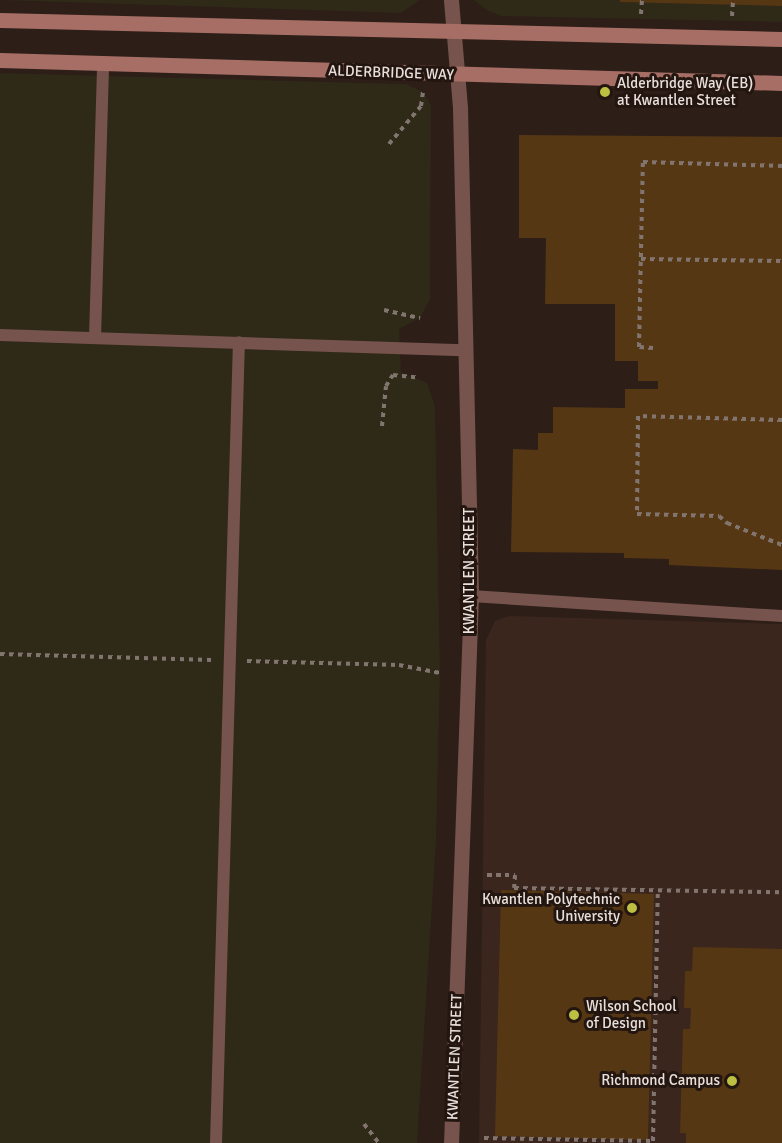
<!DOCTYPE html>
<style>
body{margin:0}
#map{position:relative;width:782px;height:1143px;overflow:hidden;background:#2d1e18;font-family:Signika,sans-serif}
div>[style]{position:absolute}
.commercial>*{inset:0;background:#2f2918}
.built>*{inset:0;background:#3b261d}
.building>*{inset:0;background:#553714}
.path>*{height:4px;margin-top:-2px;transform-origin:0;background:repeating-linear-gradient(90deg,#827570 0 4.5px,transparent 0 9px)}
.lane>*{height:12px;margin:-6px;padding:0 6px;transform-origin:6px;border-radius:6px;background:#77534d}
.street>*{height:15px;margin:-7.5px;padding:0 7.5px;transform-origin:7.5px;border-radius:7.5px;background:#77534d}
.secondary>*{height:15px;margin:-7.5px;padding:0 7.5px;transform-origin:7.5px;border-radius:7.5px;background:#a66e65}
.dots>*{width:16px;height:16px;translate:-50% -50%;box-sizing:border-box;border:3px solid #23150f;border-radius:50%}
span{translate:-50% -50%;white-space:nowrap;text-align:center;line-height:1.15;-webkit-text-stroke:6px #23150f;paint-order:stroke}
.street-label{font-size:15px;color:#eae0db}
.poi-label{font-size:15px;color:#eae0db}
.left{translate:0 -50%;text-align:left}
.right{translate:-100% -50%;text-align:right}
</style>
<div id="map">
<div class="commercial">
<div style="clip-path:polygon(0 0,420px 0,401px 13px)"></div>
<div style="clip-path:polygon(474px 0,782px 0,782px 22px,502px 16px,488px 11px)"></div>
<div style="clip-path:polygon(0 73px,406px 84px,423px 92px,431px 105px,430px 299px,420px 318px,399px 329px,401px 372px,427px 383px,435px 406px,440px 673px,436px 841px,417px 1143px,0 1143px)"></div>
</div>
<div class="built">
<div style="clip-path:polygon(510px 616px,782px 624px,782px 1143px,479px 1143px,486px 640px,495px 621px)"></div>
</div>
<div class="building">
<div style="clip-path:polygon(620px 0,782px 0,782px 6px,620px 2px)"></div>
<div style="clip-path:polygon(519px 135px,782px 137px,782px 570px,669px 565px,669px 559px,624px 558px,624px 553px,511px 552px,513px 449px,538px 450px,538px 433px,553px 433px,553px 407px,625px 408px,625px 389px,658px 389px,658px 381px,638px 381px,638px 361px,615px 361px,615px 304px,545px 304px,546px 238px,519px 238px)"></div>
<div style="clip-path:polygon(501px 890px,654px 894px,648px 1140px,495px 1136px)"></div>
<div style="clip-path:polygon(693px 947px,782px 949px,782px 1143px,686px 1143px,686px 1133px,680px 1133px,683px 1029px,690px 1029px,691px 1008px,684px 1008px,685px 971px,692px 971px)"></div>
</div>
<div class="path">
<div style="left:641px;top:14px;width:14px;rotate:-86deg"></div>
<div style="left:732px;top:16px;width:16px;rotate:-86deg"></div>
<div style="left:389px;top:144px;width:50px;rotate:-49.9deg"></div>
<div style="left:421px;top:106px;width:14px;rotate:-82deg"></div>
<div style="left:641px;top:259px;width:141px;rotate:0.8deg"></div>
<div style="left:384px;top:310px;width:37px;rotate:13deg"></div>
<div style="left:653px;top:348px;width:14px;rotate:-176deg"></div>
<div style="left:639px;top:347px;width:185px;rotate:-88.8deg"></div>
<div style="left:643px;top:162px;width:139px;rotate:1.6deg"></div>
<div style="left:782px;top:420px;width:144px;rotate:-178.4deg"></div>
<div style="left:638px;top:416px;width:98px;rotate:90.6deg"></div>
<div style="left:637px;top:514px;width:82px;rotate:1.4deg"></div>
<div style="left:719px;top:516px;width:11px;rotate:41deg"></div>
<div style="left:727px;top:523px;width:59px;rotate:21.8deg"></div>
<div style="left:382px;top:426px;width:40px;rotate:-84.3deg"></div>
<div style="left:386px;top:386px;width:13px;rotate:-58deg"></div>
<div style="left:393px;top:375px;width:27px;rotate:6deg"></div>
<div style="left:0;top:654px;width:212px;rotate:1.6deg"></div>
<div style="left:247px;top:661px;width:152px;rotate:1.5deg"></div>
<div style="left:399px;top:665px;width:42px;rotate:11deg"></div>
<div style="left:487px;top:875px;width:28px"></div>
<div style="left:515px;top:875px;width:13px;rotate:94deg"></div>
<div style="left:514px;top:888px;width:268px;rotate:0.9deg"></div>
<div style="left:364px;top:1124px;width:24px;rotate:52deg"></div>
<div style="left:484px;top:1138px;width:169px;rotate:1deg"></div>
<div style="left:653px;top:1141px;width:251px;rotate:-88.9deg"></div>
</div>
<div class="lane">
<div style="left:0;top:335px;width:463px;rotate:1.9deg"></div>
<div style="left:95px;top:338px;width:276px;rotate:-88.3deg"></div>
<div style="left:471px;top:596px;width:312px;rotate:3.7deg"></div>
<div style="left:216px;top:1143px;width:801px;rotate:-88.36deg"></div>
</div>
<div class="street">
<div style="left:451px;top:0;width:108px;rotate:85.2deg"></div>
<div style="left:460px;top:108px;width:488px;rotate:88.7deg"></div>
<div style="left:471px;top:596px;width:547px;rotate:92.09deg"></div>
</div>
<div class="secondary">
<div style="left:0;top:20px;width:782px;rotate:1.39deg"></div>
<div style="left:0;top:60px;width:782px;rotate:1.68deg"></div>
</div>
<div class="dots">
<div style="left:605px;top:92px;background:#bdbf43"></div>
<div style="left:632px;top:908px;background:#bdbf43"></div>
<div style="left:574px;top:1015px;background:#bdbf43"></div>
<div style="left:732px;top:1081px;background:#bdbf43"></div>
</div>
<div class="street-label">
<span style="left:391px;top:73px;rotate:2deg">ALDERBRIDGE WAY</span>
<span style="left:470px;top:571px;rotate:-90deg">KWANTLEN STREET</span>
<span style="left:455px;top:1057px;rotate:-88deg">KWANTLEN STREET</span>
</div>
<div class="poi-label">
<span class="left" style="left:617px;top:92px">Alderbridge Way (EB)<br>at Kwantlen Street</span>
<span class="right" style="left:620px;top:908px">Kwantlen Polytechnic<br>University</span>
<span class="left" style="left:586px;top:1015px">Wilson School<br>of Design</span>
<span class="right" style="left:720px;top:1081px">Richmond Campus</span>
</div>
</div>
